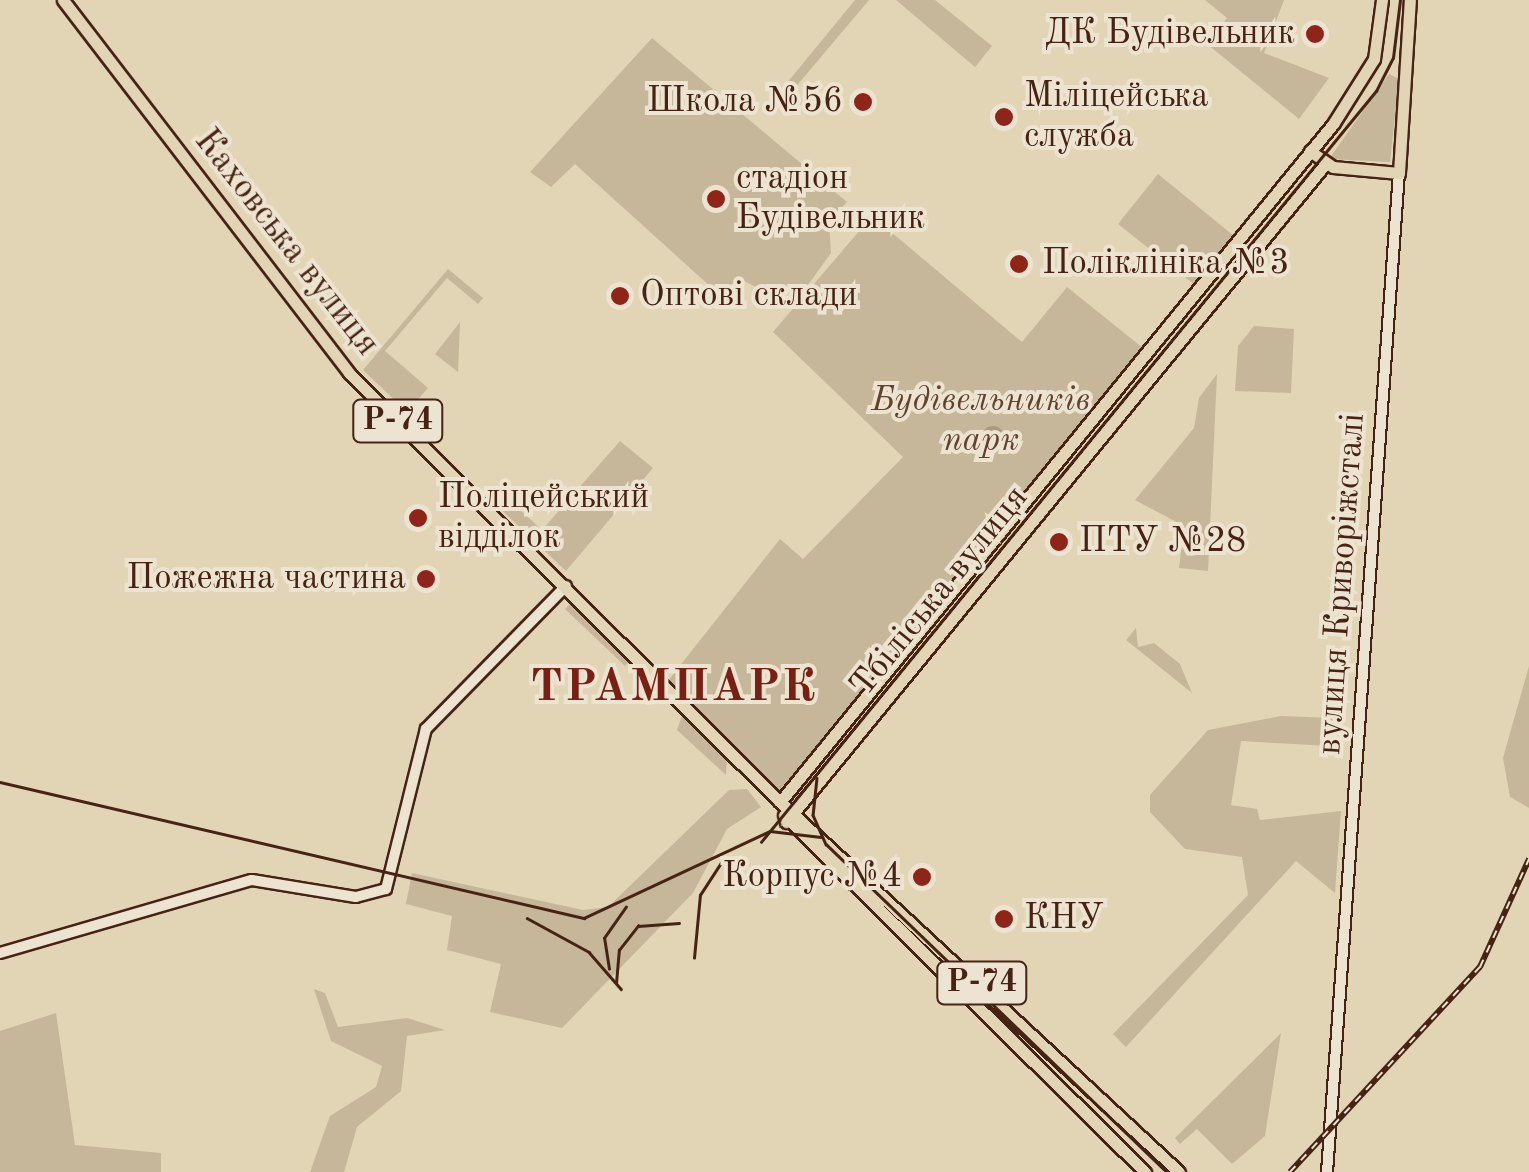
<!DOCTYPE html>
<meta charset="utf-8">
<style>
body{margin:0}
#map{position:relative;width:1529px;height:1172px;overflow:hidden;background:#e1d5b6;font-family:"Old Standard TT",serif}
div>[style]{position:absolute}
.green>*{inset:0;background:#c7b79a}
.water>*{inset:0;background:#ad987f}
.round{border-radius:50%}
.roads{filter:drop-shadow(2px 0 #472314) drop-shadow(-2px 0 #472314) drop-shadow(0 2px #472314) drop-shadow(0 -2px #472314)}
.secondary>*{height:10px;margin:-5px;padding:0 5px;transform-origin:5px;border-radius:5px;background:#ece4d0}
.primary>*{height:11px;margin:-5.5px;padding:0 5.5px;transform-origin:5.5px;border-radius:5.5px;background:#e1d5b6}
.tram>*{height:2.5px;margin:-1.25px;padding:0 1.25px;transform-origin:1.25px;border-radius:1.25px;background:#472314}
.rail>*{height:6px;margin-top:-3px;transform-origin:0;background:repeating-linear-gradient(90deg,#ece4d0 0 8px,#472314 0 16px);box-sizing:border-box;border-block:2px solid #472314}
.dots>*{width:28px;height:28px;translate:-50% -50%;box-sizing:border-box;border:5px solid #ece4d0;border-radius:50%}
span{translate:-50% -50%;white-space:nowrap;text-align:center;line-height:1.15;-webkit-text-stroke:8px #ece4d0;paint-order:stroke}
.shield-label span{padding:2px 8px;background:#ece4d0;border:2px solid;border-radius:8px;-webkit-text-stroke-width:0}
.shield-label{font-size:32px;color:#472314;font-weight:700}
.poi-label{font-size:35px;color:#472314}
.right{translate:-100% -50%;text-align:right}
.left{translate:0 -50%;text-align:left}
.street-label{font-size:35px;color:#472314}
.park-label{font-size:35px;color:#61412f;font-style:italic}
.district-label{font-size:45px;color:#7a1f14;font-weight:700;letter-spacing:2.5px}
</style>
<div id="map">
<div class="green">
<div style="clip-path:polygon(855px 0,869px 0,783px 102px,777px 95px)"></div>
<div style="clip-path:polygon(896px 0,935px 0,992px 46px,975px 67px)"></div>
<div style="clip-path:polygon(1205px 0,1284px 0,1264px 53px,1329px 78px,1299px 119px,1207px 44px,1227px 18px)"></div>
<div style="clip-path:polygon(652px 38px,847px 202px,829px 222px,831px 253px,808px 285px,770px 294px,740px 279px,723px 298px,575px 164px,551px 187px,530px 172px)"></div>
<div style="clip-path:polygon(1389px 74px,1399px 79px,1390px 162px,1329px 159px)"></div>
<div style="clip-path:polygon(1158px 174px,1239px 240px,1200px 289px,1118px 224px)"></div>
<div style="clip-path:polygon(872px 216px,1022px 342px,1067px 287px,1148px 352px,780px 802px,667px 682px,780px 539px,803px 559px,903px 457px,773px 332px)"></div>
<div style="clip-path:polygon(448px 269px,483px 298px,478px 304px,447px 278px,385px 351px,428px 388px,407px 412px,363px 370px)"></div>
<div style="clip-path:polygon(460px 322px,458px 372px,435px 354px)"></div>
<div style="clip-path:polygon(1254px 326px,1294px 329px,1291px 393px,1235px 391px,1238px 346px)"></div>
<div style="clip-path:polygon(1217px 374px,1208px 571px,1179px 568px,1184px 526px,1135px 500px,1194px 428px,1199px 398px)"></div>
<div style="clip-path:polygon(620px 441px,653px 468px,566px 571px,490px 499px,498px 490px,542px 530px)"></div>
<div style="clip-path:polygon(572px 602px,633px 658px,625px 666px,565px 609px)"></div>
<div style="clip-path:polygon(1136px 628px,1138px 647px,1154px 643px,1180px 664px,1192px 693px,1126px 640px)"></div>
<div style="clip-path:polygon(1529px 666px,1529px 808px,1510px 797px,1503px 758px)"></div>
<div style="clip-path:polygon(682px 716px,727px 759px,726px 775px,677px 730px)"></div>
<div style="clip-path:polygon(1281px 716px,1333px 718px,1330px 746px,1241px 741px,1231px 805px,1257px 809px,1260px 820px,1341px 811px,1335px 893px,1296px 861px,1126px 1047px,1113px 1034px,1248px 895px,1242px 857px,1185px 849px,1150px 812px,1150px 795px,1208px 730px)"></div>
<div style="clip-path:polygon(747px 789px,761px 807px,727px 829px,693px 893px,562px 1028px,490px 1012px,501px 964px,447px 950px,452px 916px,406px 904px,412px 873px,583px 910px,608px 907px,729px 790px)"></div>
<div style="clip-path:polygon(314px 989px,325px 993px,338px 1027px,407px 1018px,445px 1030px,407px 1036px,401px 1091px,357px 1127px,344px 1172px,310px 1172px,330px 1116px,376px 1087px,382px 1066px,331px 1041px)"></div>
<div style="clip-path:polygon(56px 1013px,75px 1145px,161px 1153px,161px 1172px,0 1172px,0 1031px)"></div>
<div style="clip-path:polygon(1281px 1033px,1265px 1136px,1232px 1164px,1197px 1129px,1180px 1144px,1175px 1138px)"></div>
</div>
<div class="water">
<div class="round" style="left:982px;top:426px;width:22px;height:22px"></div>
</div>
<div class="roads">
<div class="secondary">
<div style="left:0;top:953px;width:262px;rotate:-16.2deg"></div>
<div style="left:252px;top:880px;width:105px;rotate:9.3deg"></div>
<div style="left:356px;top:897px;width:31px;rotate:-15deg"></div>
<div style="left:386px;top:889px;width:165px;rotate:-76deg"></div>
<div style="left:426px;top:729px;width:200px;rotate:-45.6deg"></div>
<div style="left:1327px;top:1172px;width:1002px;rotate:-85.88deg"></div>
</div>
<div class="primary">
<div style="left:63px;top:0;width:470px;rotate:52.5deg"></div>
<div style="left:349px;top:373px;width:608px;rotate:44.87deg"></div>
<div style="left:780px;top:802px;width:544px;rotate:42.84deg"></div>
<div style="left:1310px;top:151px;width:28px;rotate:35deg"></div>
<div style="left:1333px;top:167px;width:66px;rotate:5.2deg"></div>
<div style="left:1399px;top:173px;width:173px;rotate:-86.4deg"></div>
<div style="left:780px;top:802px;width:875px;rotate:-50.8deg"></div>
<div style="left:1333px;top:124px;width:77px;rotate:-57.8deg"></div>
<div style="left:1374px;top:59px;width:60px;rotate:-82.3deg"></div>
<div style="left:784px;top:815px;width:508px;rotate:44.68deg"></div>
<div style="left:786px;top:822px;width:852px;rotate:-50.67deg"></div>
</div>
</div>
<div class="tram">
<div style="left:817px;top:778px;width:37px;rotate:96deg"></div>
<div style="left:813px;top:815px;width:32px;rotate:66deg"></div>
<div style="left:826px;top:844px;width:473px;rotate:43.9deg"></div>
<div style="left:0;top:782px;width:600px;rotate:13.11deg"></div>
<div style="left:584px;top:918px;width:205px;rotate:-25.1deg"></div>
<div style="left:770px;top:831px;width:51px;rotate:6.7deg"></div>
<div style="left:761px;top:842px;width:971px;rotate:-50.69deg"></div>
<div style="left:1376px;top:91px;width:37px;rotate:-63deg"></div>
<div style="left:1393px;top:58px;width:58px;rotate:-83.1deg"></div>
<div style="left:527px;top:918px;width:71px;rotate:28.7deg"></div>
<div style="left:589px;top:952px;width:49px;rotate:49.1deg"></div>
<div style="left:694px;top:958px;width:63px;rotate:-84.6deg"></div>
<div style="left:700px;top:895px;width:38px;rotate:-57deg"></div>
<div style="left:609px;top:969px;width:31px;rotate:-99deg"></div>
<div style="left:604px;top:938px;width:38px;rotate:-55deg"></div>
<div style="left:616px;top:983px;width:33px;rotate:-85deg"></div>
<div style="left:619px;top:950px;width:31px;rotate:-52deg"></div>
<div style="left:638px;top:926px;width:41px;rotate:-4.2deg"></div>
</div>
<div class="rail">
<div style="left:1290px;top:1172px;width:280px;rotate:-47.2deg"></div>
<div style="left:1480px;top:967px;width:119px;rotate:-65.6deg"></div>
</div>
<div class="dots">
<div style="left:1315px;top:34px;background:#8f2418"></div>
<div style="left:863px;top:102px;background:#8f2418"></div>
<div style="left:1004px;top:117px;background:#8f2418"></div>
<div style="left:716px;top:199px;background:#8f2418"></div>
<div style="left:1019px;top:264px;background:#8f2418"></div>
<div style="left:620px;top:296px;background:#8f2418"></div>
<div style="left:418px;top:518px;background:#8f2418"></div>
<div style="left:1059px;top:542px;background:#8f2418"></div>
<div style="left:426px;top:579px;background:#8f2418"></div>
<div style="left:922px;top:877px;background:#8f2418"></div>
<div style="left:1004px;top:919px;background:#8f2418"></div>
</div>
<div class="shield-label">
<span style="left:398px;top:421px">Р-74</span>
<span style="left:982px;top:983px">Р-74</span>
</div>
<div class="poi-label">
<span class="right" style="left:1295px;top:34px">ДК Будівельник</span>
<span class="left" style="left:1024px;top:117px">Міліцейська<br>служба</span>
<span class="right" style="left:843px;top:102px">Школа №56</span>
<span class="left" style="left:736px;top:199px">стадіон<br>Будівельник</span>
<span class="left" style="left:1042px;top:264px">Поліклініка №3</span>
<span class="left" style="left:640px;top:296px">Оптові склади</span>
<span class="left" style="left:438px;top:518px">Поліцейський<br>відділок</span>
<span class="left" style="left:1079px;top:542px">ПТУ №28</span>
<span class="right" style="left:406px;top:579px">Пожежна частина</span>
<span class="right" style="left:902px;top:877px">Корпус №4</span>
<span class="left" style="left:1024px;top:919px">КНУ</span>
</div>
<div class="street-label">
<span style="left:286px;top:243px;rotate:52deg">Каховська вулиця</span>
<span style="left:1342px;top:584px;rotate:-86deg">вулиця Криворіжсталі</span>
<span style="left:940px;top:592px;rotate:-51deg">Тбіліська вулиця</span>
</div>
<div class="park-label">
<span style="left:981px;top:421px">Будівельників<br>парк</span>
</div>
<div class="district-label">
<span style="left:674px;top:689px">ТРАМПАРК</span>
</div>
</div>
